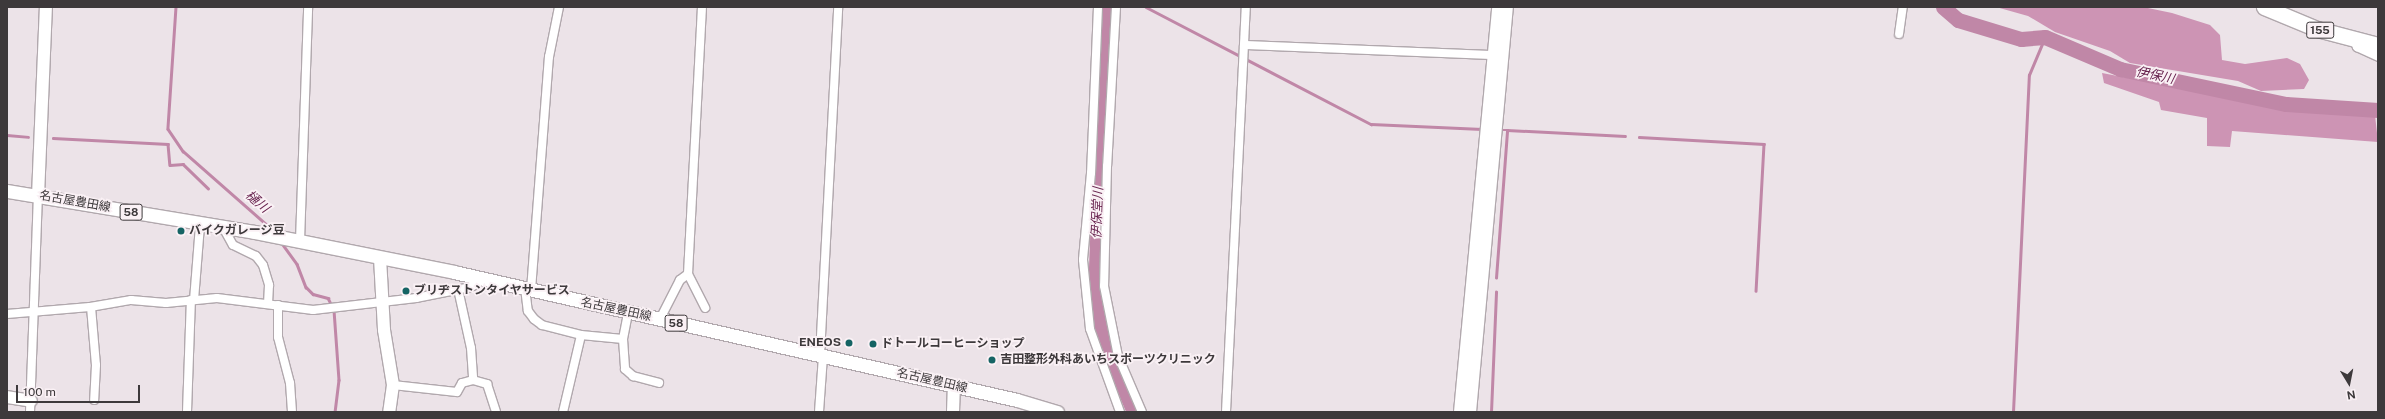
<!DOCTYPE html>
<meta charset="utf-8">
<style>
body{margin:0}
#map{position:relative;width:2385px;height:419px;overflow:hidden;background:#ece3e8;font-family:"Public Sans","Noto Sans JP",sans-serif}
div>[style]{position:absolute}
.forest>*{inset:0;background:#cd94b4}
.stream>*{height:2.5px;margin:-1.25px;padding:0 1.25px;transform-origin:1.25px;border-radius:1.25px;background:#c087a7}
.river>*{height:15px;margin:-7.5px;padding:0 7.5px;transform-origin:7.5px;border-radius:7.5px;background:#c087a7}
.roads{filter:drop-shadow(1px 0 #b1a8ad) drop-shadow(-1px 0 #b1a8ad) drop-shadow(0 1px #b1a8ad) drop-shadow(0 -1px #b1a8ad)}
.street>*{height:8px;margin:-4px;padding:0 4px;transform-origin:4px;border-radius:4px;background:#fff}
.secondary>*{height:12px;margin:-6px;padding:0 6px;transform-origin:6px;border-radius:6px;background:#fff}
.primary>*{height:13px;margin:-6.5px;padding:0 6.5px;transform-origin:6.5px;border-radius:6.5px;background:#fff}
.highway>*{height:15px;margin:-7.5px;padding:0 7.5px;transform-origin:7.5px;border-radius:7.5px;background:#fff}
.dots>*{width:11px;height:11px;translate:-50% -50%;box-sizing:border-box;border:2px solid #faf1f5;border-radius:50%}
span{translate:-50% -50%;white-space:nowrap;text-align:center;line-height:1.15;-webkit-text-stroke:3.5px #faf1f5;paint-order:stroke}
.shield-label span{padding:1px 3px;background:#faf1f5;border:1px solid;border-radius:3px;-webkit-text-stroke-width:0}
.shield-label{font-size:11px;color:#3d393b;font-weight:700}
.street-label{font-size:12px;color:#3d393b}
.poi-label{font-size:12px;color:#3d393b;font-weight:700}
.left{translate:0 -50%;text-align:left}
.right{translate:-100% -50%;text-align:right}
.water-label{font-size:13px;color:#692550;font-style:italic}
.frame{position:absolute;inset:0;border:8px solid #3d393b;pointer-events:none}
.north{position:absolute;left:2329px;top:363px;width:40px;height:40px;-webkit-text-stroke:3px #faf1f5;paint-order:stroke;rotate:170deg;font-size:11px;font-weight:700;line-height:16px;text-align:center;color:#3d393b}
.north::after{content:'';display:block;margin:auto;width:14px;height:18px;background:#3d393b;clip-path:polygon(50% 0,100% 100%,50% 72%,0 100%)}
.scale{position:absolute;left:16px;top:385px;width:124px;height:18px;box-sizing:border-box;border:2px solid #3d393b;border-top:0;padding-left:5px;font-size:12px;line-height:14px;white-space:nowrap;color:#3d393b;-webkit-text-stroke:3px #faf1f5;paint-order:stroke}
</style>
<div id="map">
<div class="forest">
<div style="clip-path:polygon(1996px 7px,2143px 7px,2172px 13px,2210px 25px,2220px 35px,2222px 60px,2245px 64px,2287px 58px,2300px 64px,2309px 80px,2304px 89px,2261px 91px,2238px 81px,2130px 63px,2110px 51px,2055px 32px,2028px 16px)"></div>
<div style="clip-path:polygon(2102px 73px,2258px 103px,2375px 115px,2378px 142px,2232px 131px,2230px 147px,2207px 146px,2207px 118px,2161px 110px,2159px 102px,2104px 83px)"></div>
</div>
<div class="stream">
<div style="left:176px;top:7px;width:122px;rotate:93.8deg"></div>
<div style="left:168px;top:129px;width:27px;rotate:56deg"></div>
<div style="left:183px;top:151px;width:121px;rotate:41.3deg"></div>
<div style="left:1146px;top:7px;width:254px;rotate:27.5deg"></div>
<div style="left:1371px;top:124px;width:111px;rotate:2.6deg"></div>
<div style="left:1499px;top:130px;width:8px"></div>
<div style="left:7px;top:135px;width:21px;rotate:5deg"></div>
<div style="left:1639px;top:137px;width:125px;rotate:3.2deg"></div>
<div style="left:1764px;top:144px;width:147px;rotate:93.1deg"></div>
<div style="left:53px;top:138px;width:115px;rotate:3deg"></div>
<div style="left:168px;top:144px;width:21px;rotate:85deg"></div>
<div style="left:170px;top:165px;width:13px;rotate:-4deg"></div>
<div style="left:183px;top:164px;width:35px;rotate:44deg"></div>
<div style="left:281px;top:242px;width:27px;rotate:54deg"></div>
<div style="left:297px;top:264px;width:25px;rotate:69deg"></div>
<div style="left:306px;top:287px;width:10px;rotate:45deg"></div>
<div style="left:313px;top:294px;width:16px;rotate:15deg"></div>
<div style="left:328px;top:298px;width:13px;rotate:63deg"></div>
<div style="left:334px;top:310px;width:70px;rotate:85.9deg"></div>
<div style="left:339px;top:380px;width:32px;rotate:97deg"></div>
<div style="left:1496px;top:278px;width:148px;rotate:-85.7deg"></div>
<div style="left:1507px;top:130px;width:118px;rotate:2.9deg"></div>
<div style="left:1491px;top:412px;width:120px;rotate:-87.6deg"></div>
<div style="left:2013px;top:412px;width:337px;rotate:-87.3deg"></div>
<div style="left:2029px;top:75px;width:41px;rotate:-67.2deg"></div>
</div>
<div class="river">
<div style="left:1106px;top:7px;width:289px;rotate:92.2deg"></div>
<div style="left:1095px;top:296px;width:41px;rotate:80.1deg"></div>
<div style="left:1102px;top:336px;width:82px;rotate:67.2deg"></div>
<div style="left:1943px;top:7px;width:20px;rotate:41deg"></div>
<div style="left:1958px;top:20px;width:66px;rotate:16.8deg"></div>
<div style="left:2021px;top:39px;width:24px;rotate:-5deg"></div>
<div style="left:2045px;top:37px;width:82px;rotate:23.1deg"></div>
<div style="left:2120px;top:69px;width:170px;rotate:11.9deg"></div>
<div style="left:2286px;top:104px;width:92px;rotate:3.7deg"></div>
</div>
<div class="roads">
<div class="street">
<div style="left:1098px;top:7px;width:166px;rotate:92.4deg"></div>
<div style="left:1091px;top:173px;width:87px;rotate:95.3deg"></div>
<div style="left:1083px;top:260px;width:69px;rotate:84.2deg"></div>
<div style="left:1090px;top:329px;width:88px;rotate:70.1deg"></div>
<div style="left:1116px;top:7px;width:159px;rotate:93.2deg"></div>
<div style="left:1107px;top:166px;width:120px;rotate:91.4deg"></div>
<div style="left:1104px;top:286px;width:71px;rotate:78.7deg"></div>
<div style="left:1118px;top:356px;width:61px;rotate:66.8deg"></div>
<div style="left:1899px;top:34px;width:27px;rotate:-82deg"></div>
<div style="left:2354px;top:41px;width:7px;rotate:63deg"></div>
<div style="left:2357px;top:47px;width:23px;rotate:25deg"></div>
<div style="left:1244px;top:45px;width:249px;rotate:2.3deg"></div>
<div style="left:224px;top:229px;width:18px;rotate:61deg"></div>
<div style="left:233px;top:245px;width:25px;rotate:26deg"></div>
<div style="left:256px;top:256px;width:11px;rotate:52deg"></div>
<div style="left:263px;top:265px;width:21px;rotate:73deg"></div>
<div style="left:269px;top:285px;width:18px;rotate:93deg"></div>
<div style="left:300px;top:241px;width:234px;rotate:-88deg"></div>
<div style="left:688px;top:274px;width:38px;rotate:63deg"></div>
<div style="left:525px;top:288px;width:23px;rotate:83deg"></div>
<div style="left:528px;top:311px;width:10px;rotate:53deg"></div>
<div style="left:534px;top:319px;width:10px;rotate:37deg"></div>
<div style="left:542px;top:325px;width:40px;rotate:14.4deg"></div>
<div style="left:581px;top:335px;width:42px;rotate:5.4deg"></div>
<div style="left:623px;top:339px;width:26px;rotate:-79deg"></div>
<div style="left:458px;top:289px;width:60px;rotate:77.6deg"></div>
<div style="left:471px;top:348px;width:32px;rotate:86deg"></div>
<div style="left:473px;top:380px;width:15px;rotate:16deg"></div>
<div style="left:487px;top:384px;width:29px;rotate:72deg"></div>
<div style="left:531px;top:290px;width:234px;rotate:-85.6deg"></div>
<div style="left:549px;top:57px;width:51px;rotate:-78.7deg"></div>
<div style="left:194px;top:300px;width:75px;rotate:-85.4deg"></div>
<div style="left:278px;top:305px;width:32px;rotate:90deg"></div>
<div style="left:278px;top:337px;width:48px;rotate:75.4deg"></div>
<div style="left:290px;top:383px;width:29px;rotate:86deg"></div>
<div style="left:91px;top:307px;width:58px;rotate:85.1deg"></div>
<div style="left:96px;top:365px;width:35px;rotate:93deg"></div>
<div style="left:7px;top:314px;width:83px;rotate:-4.8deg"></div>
<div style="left:90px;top:307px;width:42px;rotate:-9.7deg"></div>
<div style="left:131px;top:300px;width:35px;rotate:5deg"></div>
<div style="left:166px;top:303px;width:51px;rotate:-5.6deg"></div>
<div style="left:217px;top:298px;width:97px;rotate:7.1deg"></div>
<div style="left:313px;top:310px;width:104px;rotate:-6.6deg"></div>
<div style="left:416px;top:298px;width:56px;rotate:-11.3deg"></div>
<div style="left:471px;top:287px;width:16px;rotate:-30deg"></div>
<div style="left:660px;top:319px;width:44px;rotate:-62.9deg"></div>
<div style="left:680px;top:280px;width:10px;rotate:-37deg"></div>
<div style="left:688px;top:274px;width:267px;rotate:-87deg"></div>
<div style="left:623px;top:339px;width:30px;rotate:86deg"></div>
<div style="left:625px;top:369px;width:11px;rotate:41deg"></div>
<div style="left:633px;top:376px;width:27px;rotate:15deg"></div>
<div style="left:820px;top:355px;width:348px;rotate:-87deg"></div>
<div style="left:393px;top:385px;width:64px;rotate:6.2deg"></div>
<div style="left:457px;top:392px;width:10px;rotate:-61deg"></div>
<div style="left:462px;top:383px;width:11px;rotate:-15deg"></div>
<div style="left:30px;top:412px;width:216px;rotate:-87.9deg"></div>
<div style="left:187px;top:412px;width:112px;rotate:-88deg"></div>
<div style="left:563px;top:412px;width:79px;rotate:-76.8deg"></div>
<div style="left:819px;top:412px;width:56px;rotate:-85.9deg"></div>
<div style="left:1226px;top:412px;width:405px;rotate:-87.2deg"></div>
</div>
<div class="secondary">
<div style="left:38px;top:196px;width:189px;rotate:-87.6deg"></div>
<div style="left:380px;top:258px;width:72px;rotate:86.8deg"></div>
<div style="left:384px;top:330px;width:56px;rotate:80.7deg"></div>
<div style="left:393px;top:385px;width:27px;rotate:98deg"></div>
<div style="left:7px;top:397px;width:24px;rotate:9deg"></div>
<div style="left:953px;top:412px;width:25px;rotate:-88deg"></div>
<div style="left:1460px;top:412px;width:407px;rotate:-84.6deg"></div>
<div style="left:1470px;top:412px;width:407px;rotate:-84.8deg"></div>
</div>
<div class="primary">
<div style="left:7px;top:191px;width:250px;rotate:9.4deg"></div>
<div style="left:254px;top:232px;width:204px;rotate:11.3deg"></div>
<div style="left:454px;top:272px;width:577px;rotate:12.81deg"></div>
<div style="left:1017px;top:400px;width:42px;rotate:16.7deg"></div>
</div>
<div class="highway">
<div style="left:2264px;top:7px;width:57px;rotate:22.5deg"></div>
<div style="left:2317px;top:29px;width:63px;rotate:14.7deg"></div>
</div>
</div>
<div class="dots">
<div style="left:181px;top:231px;background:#156464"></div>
<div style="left:406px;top:291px;background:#156464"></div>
<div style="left:849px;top:343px;background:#156464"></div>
<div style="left:873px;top:344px;background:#156464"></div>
<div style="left:992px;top:360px;background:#156464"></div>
</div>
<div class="shield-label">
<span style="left:2320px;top:30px">155</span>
<span style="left:131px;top:212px">58</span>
<span style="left:676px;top:323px">58</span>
</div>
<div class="street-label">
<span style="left:75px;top:202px;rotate:10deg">名古屋豊田線</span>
<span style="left:616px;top:310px;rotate:12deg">名古屋豊田線</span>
<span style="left:932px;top:381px;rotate:13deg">名古屋豊田線</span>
</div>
<div class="poi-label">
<span class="left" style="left:189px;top:231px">バイクガレージ豆</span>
<span class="left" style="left:414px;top:291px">ブリヂストンタイヤサービス</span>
<span class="right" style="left:841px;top:343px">ENEOS</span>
<span class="left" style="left:881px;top:344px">ドトールコーヒーショップ</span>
<span class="left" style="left:1000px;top:360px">吉田整形外科あいちスポーツクリニック</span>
</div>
<div class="water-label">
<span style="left:2155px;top:76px;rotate:12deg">伊保川</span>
<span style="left:257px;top:202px;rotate:41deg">樋川</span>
<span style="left:1098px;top:213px;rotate:-88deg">伊保堂川</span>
</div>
<div class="frame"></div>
<div class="north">N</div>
<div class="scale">100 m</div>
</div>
